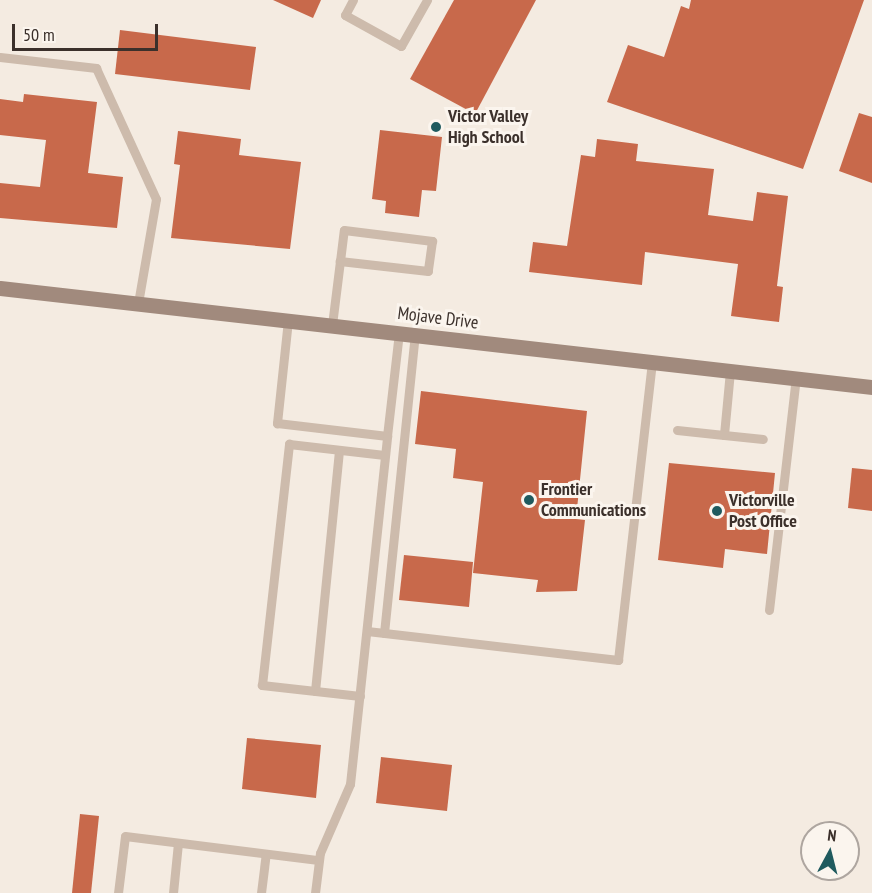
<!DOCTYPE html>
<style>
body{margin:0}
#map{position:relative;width:872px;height:893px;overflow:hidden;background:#f4ebe1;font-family:"PT Sans Narrow",sans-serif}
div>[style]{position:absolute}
.building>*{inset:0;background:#c8694b}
.service>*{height:9px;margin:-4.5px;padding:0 4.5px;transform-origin:4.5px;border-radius:4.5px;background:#cdbbac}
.secondary>*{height:15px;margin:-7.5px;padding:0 7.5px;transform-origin:7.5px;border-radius:7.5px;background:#a18a7d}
.dots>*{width:16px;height:16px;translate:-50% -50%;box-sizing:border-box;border:3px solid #fbf5ee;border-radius:50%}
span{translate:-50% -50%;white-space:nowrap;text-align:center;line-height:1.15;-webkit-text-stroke:6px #fbf5ee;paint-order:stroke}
.poi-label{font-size:18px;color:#3b302b;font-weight:700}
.left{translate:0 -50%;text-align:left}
.street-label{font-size:18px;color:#3b302b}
.north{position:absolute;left:800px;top:821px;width:60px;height:60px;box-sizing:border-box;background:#fbf5ee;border:2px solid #aea6a0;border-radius:50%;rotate:7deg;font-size:16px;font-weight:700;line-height:24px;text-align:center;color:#3b302b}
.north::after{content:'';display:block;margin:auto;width:21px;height:27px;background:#1f5a5e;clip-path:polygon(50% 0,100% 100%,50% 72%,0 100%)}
.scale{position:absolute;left:12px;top:24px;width:146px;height:27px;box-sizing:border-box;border:3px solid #3b302b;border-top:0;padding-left:8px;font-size:18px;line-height:21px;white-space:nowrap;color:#3b302b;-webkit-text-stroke:4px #fbf5ee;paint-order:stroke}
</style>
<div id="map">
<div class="building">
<div style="clip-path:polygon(273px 0,321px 0,313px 18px)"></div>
<div style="clip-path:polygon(454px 0,536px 0,475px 114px,410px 79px)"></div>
<div style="clip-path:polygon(691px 0,864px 0,803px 169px,607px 102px,628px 45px,664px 57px,681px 6px,689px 9px)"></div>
<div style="clip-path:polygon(120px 30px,256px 47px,250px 90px,115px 74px)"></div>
<div style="clip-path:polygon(24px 94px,97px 102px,88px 173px,123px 177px,117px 228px,0 218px,0 183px,40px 187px,46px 140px,0 135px,0 99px,23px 102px)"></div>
<div style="clip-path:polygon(859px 113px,872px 117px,872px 183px,839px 171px)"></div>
<div style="clip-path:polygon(380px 130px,442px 137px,436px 191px,422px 190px,419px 217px,385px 213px,386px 201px,372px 199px)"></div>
<div style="clip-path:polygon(178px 131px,241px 139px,239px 155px,301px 162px,290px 249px,171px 238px,180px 165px,174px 164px)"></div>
<div style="clip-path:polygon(597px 139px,638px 144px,636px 161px,714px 169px,708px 215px,753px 221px,757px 192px,788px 196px,777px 286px,783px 287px,779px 322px,731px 316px,738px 264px,645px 252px,642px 285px,529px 272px,533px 242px,567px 246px,581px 155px,595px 157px)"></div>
<div style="clip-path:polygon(421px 391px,587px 411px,576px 519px,585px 520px,577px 591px,536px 592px,538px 580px,473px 573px,483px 482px,453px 478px,456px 449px,415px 444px)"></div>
<div style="clip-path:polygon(669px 463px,775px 473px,767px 554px,725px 549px,723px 568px,658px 560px)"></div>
<div style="clip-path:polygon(852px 468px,872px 470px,872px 511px,848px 508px)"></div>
<div style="clip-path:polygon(404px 555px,473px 562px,469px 607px,399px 600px)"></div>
<div style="clip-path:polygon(247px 738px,321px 745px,316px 798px,242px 789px)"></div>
<div style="clip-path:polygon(381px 757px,452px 765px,447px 811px,376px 803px)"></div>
<div style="clip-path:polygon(80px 814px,99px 816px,91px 893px,72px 893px)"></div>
</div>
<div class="service">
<div style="left:353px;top:0;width:17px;rotate:118deg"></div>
<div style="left:345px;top:15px;width:64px;rotate:29deg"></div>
<div style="left:401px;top:46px;width:53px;rotate:-60.5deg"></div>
<div style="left:0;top:57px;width:97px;rotate:6.5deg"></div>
<div style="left:96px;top:68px;width:144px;rotate:65.4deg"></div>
<div style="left:156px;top:199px;width:106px;rotate:99.8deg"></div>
<div style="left:288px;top:320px;width:104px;rotate:96.1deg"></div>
<div style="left:277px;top:423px;width:111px;rotate:6.7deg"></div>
<div style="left:387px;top:436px;width:104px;rotate:-83.4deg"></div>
<div style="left:332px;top:325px;width:64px;rotate:-82.9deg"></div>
<div style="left:340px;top:261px;width:31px;rotate:-83deg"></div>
<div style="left:344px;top:230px;width:89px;rotate:7.1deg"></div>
<div style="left:432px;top:241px;width:30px;rotate:98deg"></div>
<div style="left:428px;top:271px;width:89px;rotate:-173.5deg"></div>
<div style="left:730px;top:371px;width:64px;rotate:95.4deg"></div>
<div style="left:724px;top:435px;width:39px;rotate:6deg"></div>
<div style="left:677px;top:430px;width:47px;rotate:6.1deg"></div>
<div style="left:769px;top:610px;width:234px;rotate:-83.4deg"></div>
<div style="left:367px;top:631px;width:253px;rotate:6.6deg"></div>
<div style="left:618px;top:660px;width:300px;rotate:-83.5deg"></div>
<div style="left:384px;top:633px;width:300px;rotate:-84.1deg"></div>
<div style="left:315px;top:691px;width:242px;rotate:-84.3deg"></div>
<div style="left:360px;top:696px;width:99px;rotate:-173.6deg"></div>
<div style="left:262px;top:685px;width:243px;rotate:-83.6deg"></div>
<div style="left:289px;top:444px;width:96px;rotate:6.6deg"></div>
<div style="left:118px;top:893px;width:57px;rotate:-83deg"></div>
<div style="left:125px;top:836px;width:195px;rotate:7.1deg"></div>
<div style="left:173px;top:893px;width:50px;rotate:-84.3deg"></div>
<div style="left:261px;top:893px;width:39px;rotate:-83deg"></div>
<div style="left:315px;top:893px;width:40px;rotate:-82.9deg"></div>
<div style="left:320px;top:853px;width:75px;rotate:-66.5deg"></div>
<div style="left:350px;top:784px;width:350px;rotate:-83.9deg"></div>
</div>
<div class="secondary">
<div style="left:0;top:288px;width:878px;rotate:6.48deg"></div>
</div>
<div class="dots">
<div style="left:436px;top:127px;background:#1f5a5e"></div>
<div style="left:529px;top:500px;background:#1f5a5e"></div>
<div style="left:717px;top:511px;background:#1f5a5e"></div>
</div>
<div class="poi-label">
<span class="left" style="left:448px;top:127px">Victor Valley<br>High School</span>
<span class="left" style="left:541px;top:500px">Frontier<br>Communications</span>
<span class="left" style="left:729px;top:511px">Victorville<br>Post Office</span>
</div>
<div class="street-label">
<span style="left:438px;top:318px;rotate:7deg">Mojave Drive</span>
</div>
<div class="north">N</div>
<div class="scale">50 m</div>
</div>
